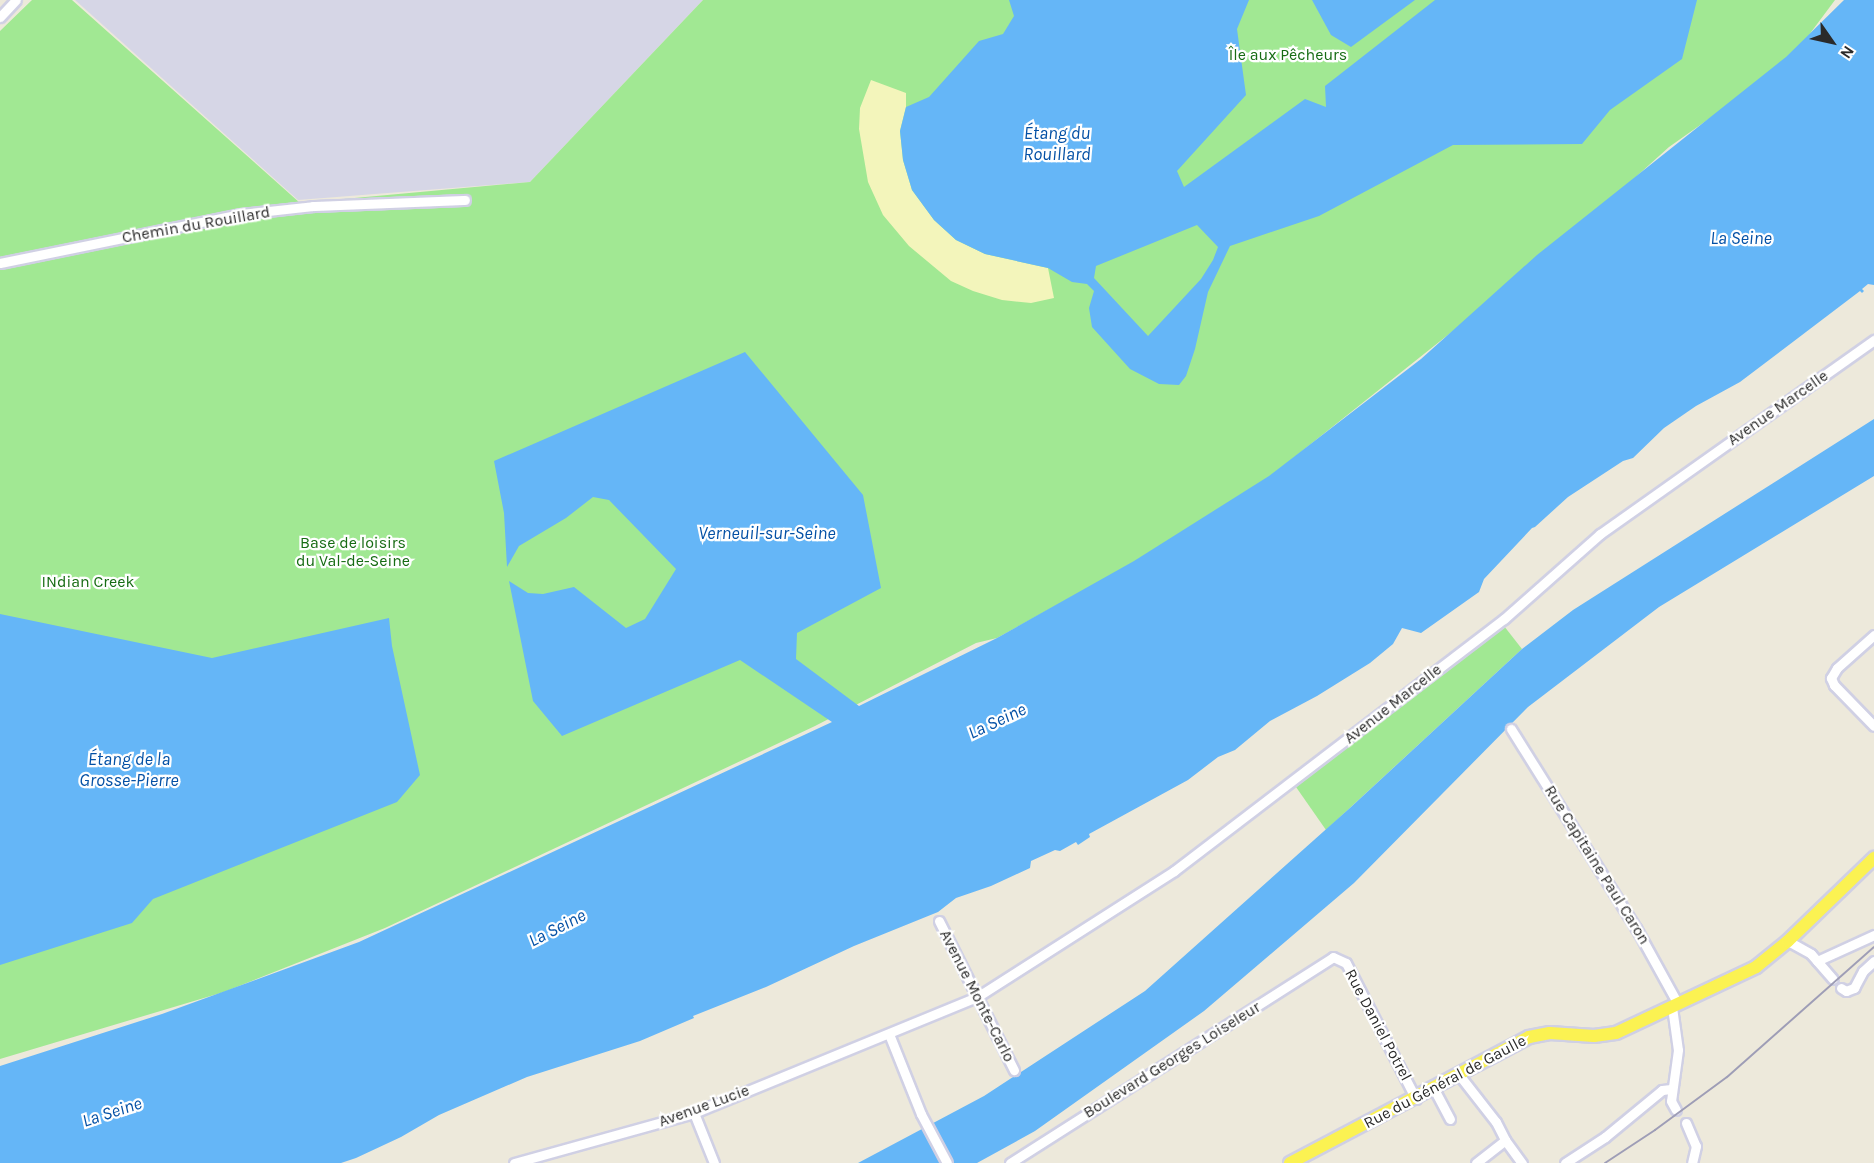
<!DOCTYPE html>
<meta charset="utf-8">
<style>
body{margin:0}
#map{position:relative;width:1874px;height:1163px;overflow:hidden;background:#ede9db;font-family:Karla,sans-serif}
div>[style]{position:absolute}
.airport>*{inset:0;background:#d6d6e6}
.green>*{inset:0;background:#a1e893}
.sand>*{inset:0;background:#f3f5bb}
.water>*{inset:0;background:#65b6f7}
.roads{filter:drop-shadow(2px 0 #d0d0e4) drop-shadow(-2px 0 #d0d0e4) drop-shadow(0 2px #d0d0e4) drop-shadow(0 -2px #d0d0e4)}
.minor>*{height:9px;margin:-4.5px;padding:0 4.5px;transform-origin:4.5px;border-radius:4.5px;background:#fff}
.major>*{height:12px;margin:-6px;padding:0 6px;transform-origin:6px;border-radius:6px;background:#fbf252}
.rail>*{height:2px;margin:-1px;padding:0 1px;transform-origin:1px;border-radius:1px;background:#9e9db6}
span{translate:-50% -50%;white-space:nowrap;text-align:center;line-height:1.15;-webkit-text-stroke:4.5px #fff;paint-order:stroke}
.park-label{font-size:16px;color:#176c14}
.street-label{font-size:16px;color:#2a2a2a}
.water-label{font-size:18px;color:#0350a5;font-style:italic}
.north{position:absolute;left:1802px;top:12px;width:60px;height:60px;-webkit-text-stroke:4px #fff;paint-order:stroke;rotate:124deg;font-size:16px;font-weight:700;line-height:24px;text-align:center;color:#2a2a2a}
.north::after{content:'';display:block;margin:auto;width:21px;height:27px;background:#2a2a2a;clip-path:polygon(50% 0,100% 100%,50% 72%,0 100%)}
</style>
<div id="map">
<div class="airport">
<div style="clip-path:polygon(75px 0,703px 0,530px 182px,298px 200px)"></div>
</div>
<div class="green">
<div style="clip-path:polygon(32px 0,72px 0,300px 203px,530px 182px,703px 0,1835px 0,1788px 63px,1669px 147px,1557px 248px,1224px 513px,997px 638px,976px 643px,815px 726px,385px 928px,224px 992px,0 1059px,0 31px)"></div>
<div style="clip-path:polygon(1504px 626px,1522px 649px,1326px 830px,1296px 787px)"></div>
</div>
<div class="sand">
<div style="clip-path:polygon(871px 80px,906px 93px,906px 107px,900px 131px,903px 160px,912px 190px,934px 220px,956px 240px,985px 254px,1048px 268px,1054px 298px,1031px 303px,1002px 300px,973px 291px,951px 281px,909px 246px,883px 215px,868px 182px,859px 129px,860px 108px)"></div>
</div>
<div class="water">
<div style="clip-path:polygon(evenodd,1009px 0,1249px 0,1237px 29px,1246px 95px,1177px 171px,1184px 187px,1305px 99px,1326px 107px,1325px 86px,1435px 0,1697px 0,1682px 59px,1610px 110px,1582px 144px,1453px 145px,1319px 216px,1230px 246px,1208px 292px,1195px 349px,1186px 376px,1179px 385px,1159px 384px,1130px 369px,1092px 327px,1089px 308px,1094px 291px,1087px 284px,1072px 282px,1048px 268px,985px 254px,956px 240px,934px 220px,912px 190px,903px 160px,900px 131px,906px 107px,929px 97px,979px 41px,1003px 34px,1014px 16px,1009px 0,1197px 225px,1218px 247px,1213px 260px,1201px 279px,1148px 336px,1094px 278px,1096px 266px,1197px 225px)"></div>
<div style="clip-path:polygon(1312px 0,1415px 0,1351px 47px,1331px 35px)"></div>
<div style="clip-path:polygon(1844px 0,1874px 0,1874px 285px,1868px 284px,1862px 289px,1864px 291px,1862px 293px,1860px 291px,1740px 382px,1696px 406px,1664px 428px,1633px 458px,1623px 461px,1568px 497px,1535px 527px,1532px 528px,1484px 579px,1479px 592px,1421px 633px,1402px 628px,1393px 644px,1370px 663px,1317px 696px,1270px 721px,1235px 750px,1218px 757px,1188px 780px,1089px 834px,1090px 837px,1078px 845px,1076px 842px,1060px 851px,1055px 850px,1031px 861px,1030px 868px,991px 886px,956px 898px,938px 912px,854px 946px,766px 987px,693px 1016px,694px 1018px,640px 1041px,527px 1077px,439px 1115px,401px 1137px,356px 1158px,341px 1163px,0 1163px,0 1066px,162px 1014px,359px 942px,832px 722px,740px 660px,562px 736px,533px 701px,509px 581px,528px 593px,543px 594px,574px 587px,626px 628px,645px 619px,676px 569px,609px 500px,593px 497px,566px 518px,519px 546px,507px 567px,504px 513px,494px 461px,745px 352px,863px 495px,881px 588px,797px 633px,796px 659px,859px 706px,997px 638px,1134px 561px,1269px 476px,1421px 359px,1537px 255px,1786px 57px)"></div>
<div style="clip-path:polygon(1874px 419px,1874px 476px,1659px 607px,1528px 707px,1354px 883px,1204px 1011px,1035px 1131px,977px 1163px,858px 1163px,984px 1096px,1145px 991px,1351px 807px,1522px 649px,1573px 610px)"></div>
<div style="clip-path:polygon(0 614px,212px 658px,389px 618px,392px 646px,420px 775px,397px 802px,153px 899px,132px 923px,0 965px)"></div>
</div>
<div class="roads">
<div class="minor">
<div style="left:0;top:17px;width:23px;rotate:-47deg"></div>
<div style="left:0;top:263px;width:246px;rotate:-11.5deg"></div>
<div style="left:241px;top:214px;width:72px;rotate:-6.3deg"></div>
<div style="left:313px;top:206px;width:152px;rotate:-2.3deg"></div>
<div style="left:1874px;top:635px;width:50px;rotate:138.3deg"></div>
<div style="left:1837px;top:668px;width:12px;rotate:121deg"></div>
<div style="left:1831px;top:678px;width:8px;rotate:67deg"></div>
<div style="left:1834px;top:685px;width:57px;rotate:45.7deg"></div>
<div style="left:1511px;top:729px;width:235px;rotate:57.9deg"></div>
<div style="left:1636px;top:928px;width:87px;rotate:61.1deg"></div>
<div style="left:939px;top:921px;width:167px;rotate:63.3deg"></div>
<div style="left:1788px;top:941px;width:26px;rotate:29deg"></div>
<div style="left:1811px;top:954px;width:33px;rotate:49deg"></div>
<div style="left:1817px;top:961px;width:63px;rotate:-24.5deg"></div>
<div style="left:1841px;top:988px;width:6px;rotate:31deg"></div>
<div style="left:1846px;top:991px;width:9px;rotate:-21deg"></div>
<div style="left:1854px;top:988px;width:19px;rotate:-62deg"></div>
<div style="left:1863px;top:971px;width:15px;rotate:-42deg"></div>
<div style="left:1672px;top:1007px;width:43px;rotate:82.1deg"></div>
<div style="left:1678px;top:1050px;width:51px;rotate:97.8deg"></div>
<div style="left:1671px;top:1101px;width:10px;rotate:61deg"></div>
<div style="left:889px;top:1034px;width:86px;rotate:68.2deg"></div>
<div style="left:921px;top:1114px;width:55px;rotate:62deg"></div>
<div style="left:1460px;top:1076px;width:58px;rotate:52deg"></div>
<div style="left:1496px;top:1122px;width:20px;rotate:63deg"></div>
<div style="left:1505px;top:1140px;width:29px;rotate:54deg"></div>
<div style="left:1434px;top:1089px;width:34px;rotate:62deg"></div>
<div style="left:694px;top:1113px;width:54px;rotate:68.2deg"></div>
<div style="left:1686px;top:1123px;width:25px;rotate:67deg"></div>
<div style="left:1696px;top:1146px;width:17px;rotate:103deg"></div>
<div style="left:514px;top:1163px;width:187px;rotate:-15.5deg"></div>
<div style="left:694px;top:1113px;width:306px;rotate:-22.3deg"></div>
<div style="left:977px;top:997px;width:234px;rotate:-32.6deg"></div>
<div style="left:1174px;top:871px;width:415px;rotate:-37.4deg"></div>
<div style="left:1504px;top:619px;width:128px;rotate:-41.5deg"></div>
<div style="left:1600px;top:534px;width:336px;rotate:-35.3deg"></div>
<div style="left:1010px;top:1163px;width:383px;rotate:-32.5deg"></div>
<div style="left:1333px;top:957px;width:14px;rotate:25deg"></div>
<div style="left:1346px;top:963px;width:153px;rotate:62.8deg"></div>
<div style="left:1476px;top:1163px;width:37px;rotate:-38deg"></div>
<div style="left:1565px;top:1163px;width:48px;rotate:-33deg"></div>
<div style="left:1605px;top:1137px;width:74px;rotate:-39.5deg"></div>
<div style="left:1662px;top:1090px;width:9px;rotate:-6deg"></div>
</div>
<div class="major">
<div style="left:1290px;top:1163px;width:270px;rotate:-27.8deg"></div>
<div style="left:1529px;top:1037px;width:21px;rotate:-11deg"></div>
<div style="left:1550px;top:1033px;width:44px;rotate:3.9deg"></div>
<div style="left:1594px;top:1036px;width:22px;rotate:-8deg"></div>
<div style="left:1616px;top:1033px;width:155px;rotate:-25.2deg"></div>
<div style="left:1756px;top:967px;width:41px;rotate:-39.1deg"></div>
<div style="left:1788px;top:941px;width:120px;rotate:-44deg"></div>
</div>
</div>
<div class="rail">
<div style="left:1605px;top:1163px;width:60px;rotate:-33.4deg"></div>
<div style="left:1655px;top:1130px;width:89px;rotate:-36.4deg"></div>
<div style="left:1727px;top:1077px;width:196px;rotate:-41.5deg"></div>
</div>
<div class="park-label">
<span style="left:1288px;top:55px">Île aux Pêcheurs</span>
<span style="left:353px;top:552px">Base de loisirs<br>du Val-de-Seine</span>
<span style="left:88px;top:582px">INdian Creek</span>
</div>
<div class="street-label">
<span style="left:196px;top:225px;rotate:-10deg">Chemin du Rouillard</span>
<span style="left:1778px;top:408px;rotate:-35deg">Avenue Marcelle</span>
<span style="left:1393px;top:704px;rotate:-38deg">Avenue Marcelle</span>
<span style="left:1597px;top:865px;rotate:58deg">Rue Capitaine Paul Caron</span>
<span style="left:977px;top:996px;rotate:63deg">Avenue Monte-Carlo</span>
<span style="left:1378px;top:1025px;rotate:62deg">Rue Daniel Potrel</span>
<span style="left:1172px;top:1060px;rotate:-32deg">Boulevard Georges Loiseleur</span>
<span style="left:1445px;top:1082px;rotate:-28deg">Rue du Général de Gaulle</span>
<span style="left:704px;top:1106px;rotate:-20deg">Avenue Lucie</span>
</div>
<div class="water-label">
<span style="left:1057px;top:144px">Étang du<br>Rouillard</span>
<span style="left:1741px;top:238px">La Seine</span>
<span style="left:767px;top:533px">Verneuil-sur-Seine</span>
<span style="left:997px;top:721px;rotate:-25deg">La Seine</span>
<span style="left:129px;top:770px">Étang de la<br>Grosse-Pierre</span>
<span style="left:557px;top:928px;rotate:-27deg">La Seine</span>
<span style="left:112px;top:1112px;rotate:-18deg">La Seine</span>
</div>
<div class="north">N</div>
</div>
